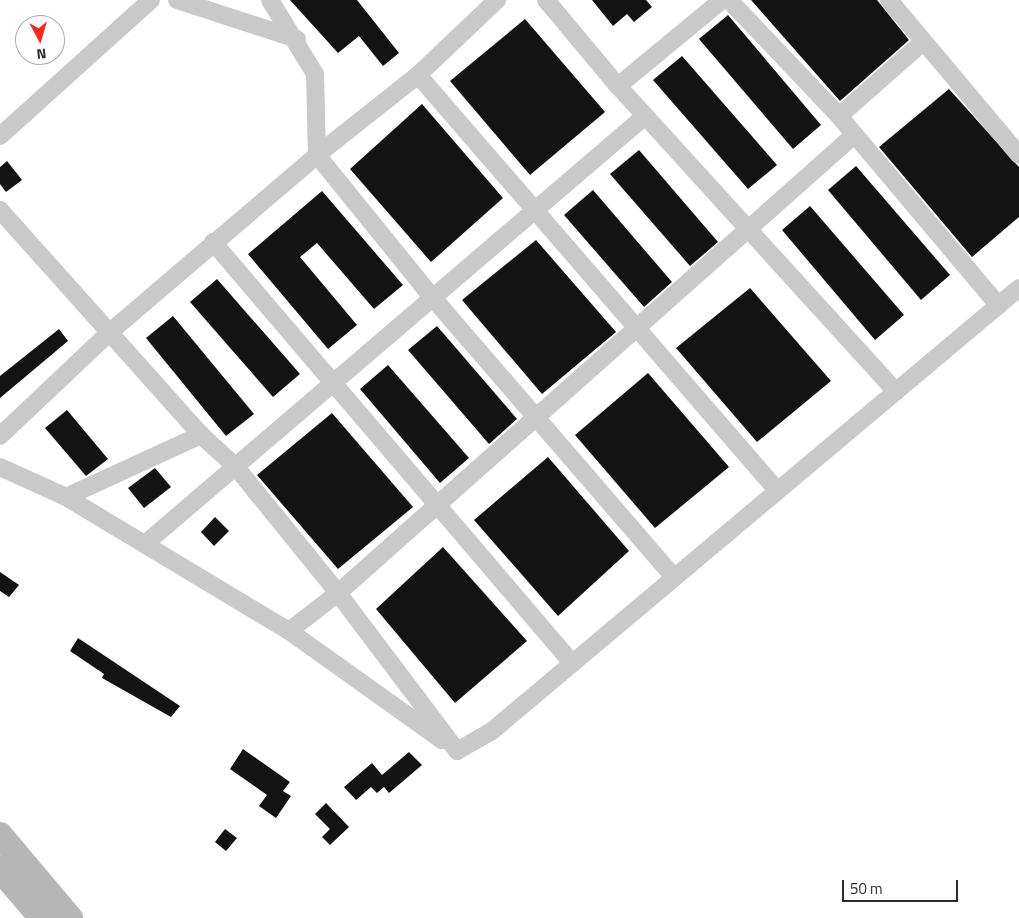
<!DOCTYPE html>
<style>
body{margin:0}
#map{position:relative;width:1019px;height:918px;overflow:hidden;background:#fff;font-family:"Titillium Web",sans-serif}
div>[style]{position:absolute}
.building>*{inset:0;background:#131313}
.street>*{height:18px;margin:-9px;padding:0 9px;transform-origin:9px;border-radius:9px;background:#c9c9c9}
.secondary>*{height:26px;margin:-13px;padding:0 13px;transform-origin:13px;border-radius:13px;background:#b6b6b6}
span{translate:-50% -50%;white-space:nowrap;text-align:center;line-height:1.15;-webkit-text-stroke:5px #fff;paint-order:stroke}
.north{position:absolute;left:15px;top:15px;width:50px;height:50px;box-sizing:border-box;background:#fff;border:1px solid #ababab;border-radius:50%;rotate:174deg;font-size:14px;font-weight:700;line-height:20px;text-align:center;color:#2c2c2c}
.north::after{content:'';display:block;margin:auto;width:18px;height:22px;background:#f02b20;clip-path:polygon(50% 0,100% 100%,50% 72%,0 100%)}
.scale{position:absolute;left:842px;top:880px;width:116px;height:22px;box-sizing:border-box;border:2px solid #2c2c2c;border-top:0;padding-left:6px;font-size:15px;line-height:18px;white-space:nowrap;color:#2c2c2c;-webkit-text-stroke:4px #fff;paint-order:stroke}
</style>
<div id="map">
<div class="building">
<div style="clip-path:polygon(290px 0,357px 0,399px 53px,383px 66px,359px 36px,338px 53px)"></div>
<div style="clip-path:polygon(592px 0,646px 0,652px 7px,634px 22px,627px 14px,613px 26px)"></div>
<div style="clip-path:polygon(751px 0,877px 0,909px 40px,840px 101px)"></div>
<div style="clip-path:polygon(728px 15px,821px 125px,793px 149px,699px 39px)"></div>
<div style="clip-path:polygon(525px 19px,605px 112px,530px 175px,450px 81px)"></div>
<div style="clip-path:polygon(682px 56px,777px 165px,748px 189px,653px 80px)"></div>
<div style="clip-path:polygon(949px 89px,1019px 167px,1019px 217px,972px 257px,879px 147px)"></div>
<div style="clip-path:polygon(422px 104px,503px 198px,431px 262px,350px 169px)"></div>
<div style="clip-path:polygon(639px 150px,718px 242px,690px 266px,610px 174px)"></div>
<div style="clip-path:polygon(7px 161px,22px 180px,6px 192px,0 184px,0 167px)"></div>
<div style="clip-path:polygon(856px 166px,950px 275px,921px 300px,828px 190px)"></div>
<div style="clip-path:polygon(593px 190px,672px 282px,644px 307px,564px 215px)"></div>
<div style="clip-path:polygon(322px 191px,403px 285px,374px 309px,317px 243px,300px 257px,357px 325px,328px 349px,248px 254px)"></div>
<div style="clip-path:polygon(810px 206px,904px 315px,875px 340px,782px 230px)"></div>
<div style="clip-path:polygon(536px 240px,616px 332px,542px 394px,462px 300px)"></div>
<div style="clip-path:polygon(217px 279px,300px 374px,273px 397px,190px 302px)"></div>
<div style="clip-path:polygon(750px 288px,831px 381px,757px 442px,676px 348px)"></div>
<div style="clip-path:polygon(173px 316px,254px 414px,226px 436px,146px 338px)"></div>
<div style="clip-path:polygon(437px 326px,517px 419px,489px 444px,408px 350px)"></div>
<div style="clip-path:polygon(59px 329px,68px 341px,0 398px,0 376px)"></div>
<div style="clip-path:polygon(388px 365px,469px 458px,440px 483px,360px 389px)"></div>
<div style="clip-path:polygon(648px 373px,729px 467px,655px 528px,575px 435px)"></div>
<div style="clip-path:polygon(67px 410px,108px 459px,86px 476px,45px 428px)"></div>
<div style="clip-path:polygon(332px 413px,413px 507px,338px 569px,257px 475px)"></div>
<div style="clip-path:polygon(548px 457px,629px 551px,558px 616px,474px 520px)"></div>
<div style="clip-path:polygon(155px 468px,171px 487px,144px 508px,128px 488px)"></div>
<div style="clip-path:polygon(215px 517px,229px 531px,214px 546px,201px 532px)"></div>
<div style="clip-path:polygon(443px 547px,527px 641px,455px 703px,376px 609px)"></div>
<div style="clip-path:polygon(0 572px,19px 585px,9px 597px,0 591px)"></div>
<div style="clip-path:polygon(78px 638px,180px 706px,171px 717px,102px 678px,104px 674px,70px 651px)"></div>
<div style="clip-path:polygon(243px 749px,290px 782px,283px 791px,291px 796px,276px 818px,259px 806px,267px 795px,230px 769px)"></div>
<div style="clip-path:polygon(409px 752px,422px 765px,389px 793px,384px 787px,377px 793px,371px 787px,356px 800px,344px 787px,372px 763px,382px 775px)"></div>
<div style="clip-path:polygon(326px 803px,349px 827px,330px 845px,322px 837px,330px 829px,315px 814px)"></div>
<div style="clip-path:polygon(225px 829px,237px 838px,226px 851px,215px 842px)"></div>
</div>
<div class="street">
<div style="left:177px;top:0;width:126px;rotate:18deg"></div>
<div style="left:270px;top:0;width:87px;rotate:58.7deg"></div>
<div style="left:315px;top:74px;width:81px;rotate:88.6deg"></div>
<div style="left:317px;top:155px;width:184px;rotate:51deg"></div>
<div style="left:433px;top:298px;width:369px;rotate:49.2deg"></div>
<div style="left:546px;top:0;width:112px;rotate:50.1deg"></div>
<div style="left:618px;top:86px;width:413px;rotate:47.7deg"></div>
<div style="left:729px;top:0;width:160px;rotate:46.5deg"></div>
<div style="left:839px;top:116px;width:248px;rotate:49.9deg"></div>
<div style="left:889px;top:0;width:202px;rotate:50deg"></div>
<div style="left:418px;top:75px;width:547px;rotate:49.15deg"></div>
<div style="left:618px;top:86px;width:135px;rotate:-39.6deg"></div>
<div style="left:839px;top:116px;width:112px;rotate:-41.4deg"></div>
<div style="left:0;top:136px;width:203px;rotate:-42deg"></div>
<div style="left:0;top:210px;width:302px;rotate:48.2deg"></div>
<div style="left:201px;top:435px;width:47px;rotate:42.4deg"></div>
<div style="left:236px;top:467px;width:162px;rotate:51deg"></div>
<div style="left:338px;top:593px;width:198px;rotate:53deg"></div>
<div style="left:213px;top:242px;width:553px;rotate:49.54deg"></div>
<div style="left:0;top:436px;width:151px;rotate:-43.4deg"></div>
<div style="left:110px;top:332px;width:272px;rotate:-40.5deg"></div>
<div style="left:317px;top:155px;width:129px;rotate:-38.4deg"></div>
<div style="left:418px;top:75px;width:109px;rotate:-43.5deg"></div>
<div style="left:0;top:467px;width:72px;rotate:24.4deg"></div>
<div style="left:66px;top:497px;width:260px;rotate:31deg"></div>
<div style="left:289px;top:631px;width:188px;rotate:35.5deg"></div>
<div style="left:66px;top:497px;width:149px;rotate:-24.7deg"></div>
<div style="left:146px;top:543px;width:657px;rotate:-40.55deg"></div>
<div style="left:289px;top:631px;width:62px;rotate:-37.8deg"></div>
<div style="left:338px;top:593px;width:690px;rotate:-41.59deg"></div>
<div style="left:457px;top:751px;width:40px;rotate:-29.7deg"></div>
<div style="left:492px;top:731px;width:688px;rotate:-40.05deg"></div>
</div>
<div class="secondary">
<div style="left:0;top:835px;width:109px;rotate:49.9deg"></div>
<div style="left:0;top:869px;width:65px;rotate:49.4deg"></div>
</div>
<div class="north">N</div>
<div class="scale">50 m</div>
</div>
